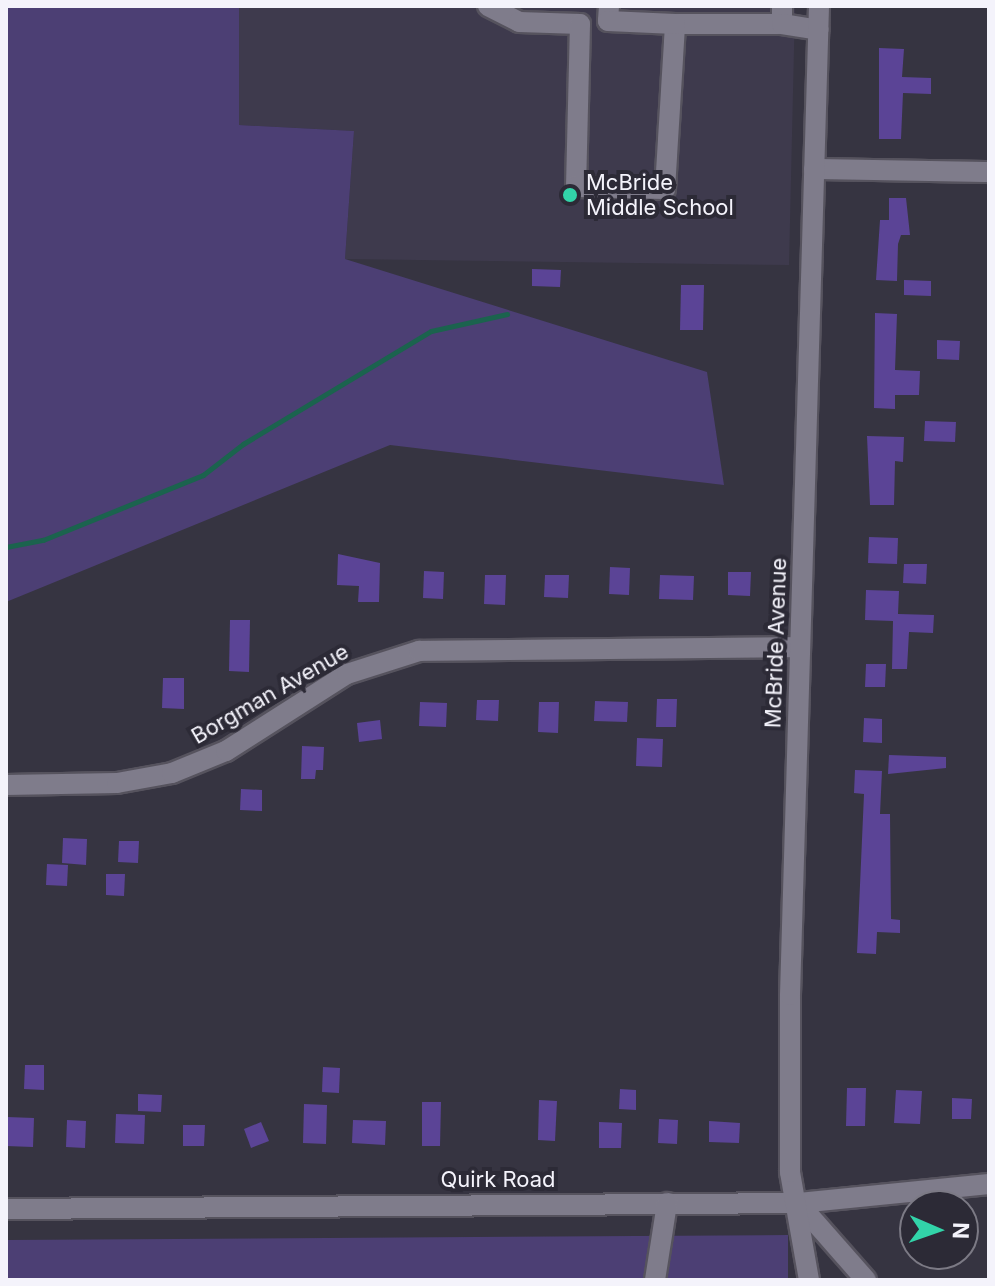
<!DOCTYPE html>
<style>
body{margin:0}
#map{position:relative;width:995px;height:1286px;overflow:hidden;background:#363441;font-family:Inter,sans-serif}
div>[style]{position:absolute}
.built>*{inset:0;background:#3e3a4d}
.green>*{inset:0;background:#4c3f74}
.stream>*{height:5px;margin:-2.5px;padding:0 2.5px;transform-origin:2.5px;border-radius:2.5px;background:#1b634e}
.building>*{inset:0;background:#5b4496}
.roads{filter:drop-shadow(2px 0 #56535e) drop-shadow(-2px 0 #56535e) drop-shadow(0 2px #56535e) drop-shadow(0 -2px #56535e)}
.minor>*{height:20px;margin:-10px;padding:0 10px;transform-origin:10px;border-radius:10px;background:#7f7c8b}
.dots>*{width:22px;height:22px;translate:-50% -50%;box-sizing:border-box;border:4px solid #2c2a36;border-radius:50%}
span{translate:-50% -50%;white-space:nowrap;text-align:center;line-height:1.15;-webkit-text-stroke:8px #2c2a36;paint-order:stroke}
.poi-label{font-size:22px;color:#f4f3fb}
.left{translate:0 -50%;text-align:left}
.street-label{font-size:22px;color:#f4f3fb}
.frame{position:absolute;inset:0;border:8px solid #f4f3fb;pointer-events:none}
.north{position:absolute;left:899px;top:1190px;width:80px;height:80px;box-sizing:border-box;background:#2c2a36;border:2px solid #7c7a85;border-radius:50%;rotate:92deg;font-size:22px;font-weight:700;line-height:32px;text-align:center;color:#f4f3fb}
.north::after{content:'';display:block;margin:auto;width:28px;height:36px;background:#32d4a9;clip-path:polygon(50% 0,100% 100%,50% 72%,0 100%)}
</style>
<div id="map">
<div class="built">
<div style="clip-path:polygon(239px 6px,795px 6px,789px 265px,345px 259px,354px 131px,239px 125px)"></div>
</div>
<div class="green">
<div style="clip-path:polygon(6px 6px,239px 6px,239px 125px,354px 131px,345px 259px,707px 372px,724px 485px,390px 445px,6px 602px)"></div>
<div style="clip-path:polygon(788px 1235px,788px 1280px,6px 1280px,6px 1240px)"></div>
</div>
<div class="stream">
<div style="left:6px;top:547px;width:38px;rotate:-11deg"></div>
<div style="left:43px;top:540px;width:173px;rotate:-22.1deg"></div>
<div style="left:203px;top:475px;width:51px;rotate:-37.8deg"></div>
<div style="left:243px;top:444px;width:219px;rotate:-31deg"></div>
<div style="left:431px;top:331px;width:78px;rotate:-12.6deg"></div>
</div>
<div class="building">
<div style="clip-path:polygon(879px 48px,904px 49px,902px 77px,931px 78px,931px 94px,903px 93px,901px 139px,879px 139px)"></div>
<div style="clip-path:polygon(889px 198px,906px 198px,910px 235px,901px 235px,898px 244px,897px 281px,876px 280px,880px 220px,889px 220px)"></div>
<div style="clip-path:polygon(532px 269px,561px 270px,560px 287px,532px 286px)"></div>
<div style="clip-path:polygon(904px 280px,931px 281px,931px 296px,904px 295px)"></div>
<div style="clip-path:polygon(681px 285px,704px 285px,703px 330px,680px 330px)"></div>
<div style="clip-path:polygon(875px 313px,897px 314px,895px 370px,920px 371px,919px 395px,895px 395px,895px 409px,874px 408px)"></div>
<div style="clip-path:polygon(937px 340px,960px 341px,959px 360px,937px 359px)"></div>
<div style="clip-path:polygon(925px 421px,956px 422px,955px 442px,924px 441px)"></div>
<div style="clip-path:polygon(867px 436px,904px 437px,903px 462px,895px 461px,894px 505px,870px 505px)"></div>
<div style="clip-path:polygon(869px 537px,898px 538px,897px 564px,868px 563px)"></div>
<div style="clip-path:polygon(338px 554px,380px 563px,379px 602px,358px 602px,359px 586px,337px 585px)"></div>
<div style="clip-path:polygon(904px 564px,927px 564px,926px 584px,903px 583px)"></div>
<div style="clip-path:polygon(610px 567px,630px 568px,629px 595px,609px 594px)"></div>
<div style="clip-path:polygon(424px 571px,444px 572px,443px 599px,423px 598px)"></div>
<div style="clip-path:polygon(728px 572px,751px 572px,750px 596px,728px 595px)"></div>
<div style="clip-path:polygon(485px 575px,506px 575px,505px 605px,484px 604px)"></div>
<div style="clip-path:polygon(545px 575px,569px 575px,568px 598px,544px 597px)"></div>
<div style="clip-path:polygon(660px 575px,694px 576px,693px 600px,659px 599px)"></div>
<div style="clip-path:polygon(866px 590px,899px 591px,898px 614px,934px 615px,933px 633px,909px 632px,907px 669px,892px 669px,893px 621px,865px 620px)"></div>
<div style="clip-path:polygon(230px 620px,250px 620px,249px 672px,229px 671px)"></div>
<div style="clip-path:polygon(866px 664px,886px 664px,885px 687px,865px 687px)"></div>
<div style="clip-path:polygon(163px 678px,184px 678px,184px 709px,162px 708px)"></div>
<div style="clip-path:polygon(657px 699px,677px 699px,676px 727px,656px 727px)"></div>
<div style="clip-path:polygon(477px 700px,499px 700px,498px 721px,476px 720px)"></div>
<div style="clip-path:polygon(595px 701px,628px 702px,627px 722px,594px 721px)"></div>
<div style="clip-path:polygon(420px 702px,447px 703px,446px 727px,419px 726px)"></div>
<div style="clip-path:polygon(539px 702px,559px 702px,558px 733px,538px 732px)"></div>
<div style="clip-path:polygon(864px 718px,882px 719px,882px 743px,863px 742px)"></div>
<div style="clip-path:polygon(380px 720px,382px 739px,359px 742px,357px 723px)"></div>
<div style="clip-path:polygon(637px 738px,663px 739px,662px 767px,636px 766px)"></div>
<div style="clip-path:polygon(302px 746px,324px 747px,323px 770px,316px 770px,315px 779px,301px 779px)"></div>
<div style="clip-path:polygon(889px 755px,946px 757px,946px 768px,888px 774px)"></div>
<div style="clip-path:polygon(855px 770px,882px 771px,880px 814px,890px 814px,891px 919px,900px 920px,900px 933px,877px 932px,876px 954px,857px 953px,864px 794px,854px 793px)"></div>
<div style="clip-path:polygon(241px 789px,262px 790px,262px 811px,240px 810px)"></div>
<div style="clip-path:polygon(63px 838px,87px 839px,86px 865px,62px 863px)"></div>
<div style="clip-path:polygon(119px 841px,139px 841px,138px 863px,118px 862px)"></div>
<div style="clip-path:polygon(47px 864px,68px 865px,67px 886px,46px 885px)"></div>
<div style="clip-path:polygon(106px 874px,125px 874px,124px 896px,106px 895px)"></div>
<div style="clip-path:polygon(25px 1065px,44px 1065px,44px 1090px,24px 1089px)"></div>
<div style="clip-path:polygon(323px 1067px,340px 1068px,339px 1093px,322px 1092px)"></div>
<div style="clip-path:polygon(847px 1088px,866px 1088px,865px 1126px,846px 1126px)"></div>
<div style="clip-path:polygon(620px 1089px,636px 1090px,636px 1110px,619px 1109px)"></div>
<div style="clip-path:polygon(896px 1090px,922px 1091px,920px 1124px,894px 1123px)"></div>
<div style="clip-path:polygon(138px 1094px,162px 1095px,161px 1112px,138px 1111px)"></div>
<div style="clip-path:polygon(952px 1098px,972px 1099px,971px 1119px,952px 1119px)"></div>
<div style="clip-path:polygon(539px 1100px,557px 1101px,555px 1141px,538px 1140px)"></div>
<div style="clip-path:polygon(422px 1102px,441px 1102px,440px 1146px,422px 1146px)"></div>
<div style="clip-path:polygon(304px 1104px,327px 1105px,326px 1144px,303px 1143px)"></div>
<div style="clip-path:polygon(116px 1114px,145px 1115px,144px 1144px,115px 1143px)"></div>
<div style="clip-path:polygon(7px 1117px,34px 1118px,33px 1147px,6px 1146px)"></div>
<div style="clip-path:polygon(659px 1119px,678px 1120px,677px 1144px,658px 1143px)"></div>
<div style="clip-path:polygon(67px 1120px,86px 1121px,85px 1148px,66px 1147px)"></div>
<div style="clip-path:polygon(353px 1120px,386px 1121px,385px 1145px,352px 1143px)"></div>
<div style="clip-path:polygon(709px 1121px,740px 1123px,739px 1143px,709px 1142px)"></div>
<div style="clip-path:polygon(261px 1122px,269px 1141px,251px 1148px,244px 1129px)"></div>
<div style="clip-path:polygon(599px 1122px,622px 1123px,621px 1148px,599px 1148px)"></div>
<div style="clip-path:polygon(183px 1125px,205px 1125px,204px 1146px,183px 1146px)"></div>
</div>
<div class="roads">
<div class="minor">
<div style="left:488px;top:6px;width:35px;rotate:27deg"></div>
<div style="left:519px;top:22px;width:61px;rotate:1.9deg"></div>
<div style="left:580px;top:24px;width:163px;rotate:91.4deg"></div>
<div style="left:576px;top:187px;width:89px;rotate:1.3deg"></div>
<div style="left:665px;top:189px;width:165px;rotate:-86.5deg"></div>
<div style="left:675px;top:24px;width:107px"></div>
<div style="left:609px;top:6px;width:15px;rotate:94deg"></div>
<div style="left:608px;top:21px;width:67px;rotate:2.6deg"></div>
<div style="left:782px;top:6px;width:18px;rotate:90deg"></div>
<div style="left:782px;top:24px;width:37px;rotate:9deg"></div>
<div style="left:814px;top:169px;width:175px;rotate:1deg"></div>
<div style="left:6px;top:785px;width:111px;rotate:-1deg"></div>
<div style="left:117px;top:783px;width:56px;rotate:-10.3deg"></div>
<div style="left:172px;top:773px;width:58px;rotate:-22.2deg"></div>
<div style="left:226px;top:751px;width:143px;rotate:-32.5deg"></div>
<div style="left:347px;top:674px;width:76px;rotate:-17.7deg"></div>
<div style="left:419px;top:651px;width:380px;rotate:-0.6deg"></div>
<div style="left:800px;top:1205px;width:100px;rotate:48.7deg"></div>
<div style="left:6px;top:1209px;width:793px;rotate:-0.43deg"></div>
<div style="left:799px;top:1203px;width:191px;rotate:-5.7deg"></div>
<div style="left:655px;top:1280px;width:78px;rotate:-81.1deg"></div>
<div style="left:809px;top:1280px;width:110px;rotate:-100deg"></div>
<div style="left:790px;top:1172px;width:177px;rotate:-90deg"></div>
<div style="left:790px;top:995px;width:989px;rotate:-88.32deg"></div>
</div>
</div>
<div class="dots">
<div style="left:570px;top:195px;background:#32d4a9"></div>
</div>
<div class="poi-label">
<span class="left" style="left:586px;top:195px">McBride<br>Middle School</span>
</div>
<div class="street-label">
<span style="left:776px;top:643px;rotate:-88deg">McBride Avenue</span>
<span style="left:270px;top:694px;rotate:-30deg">Borgman Avenue</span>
<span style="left:498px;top:1180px">Quirk Road</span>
</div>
<div class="frame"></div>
<div class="north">N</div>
</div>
